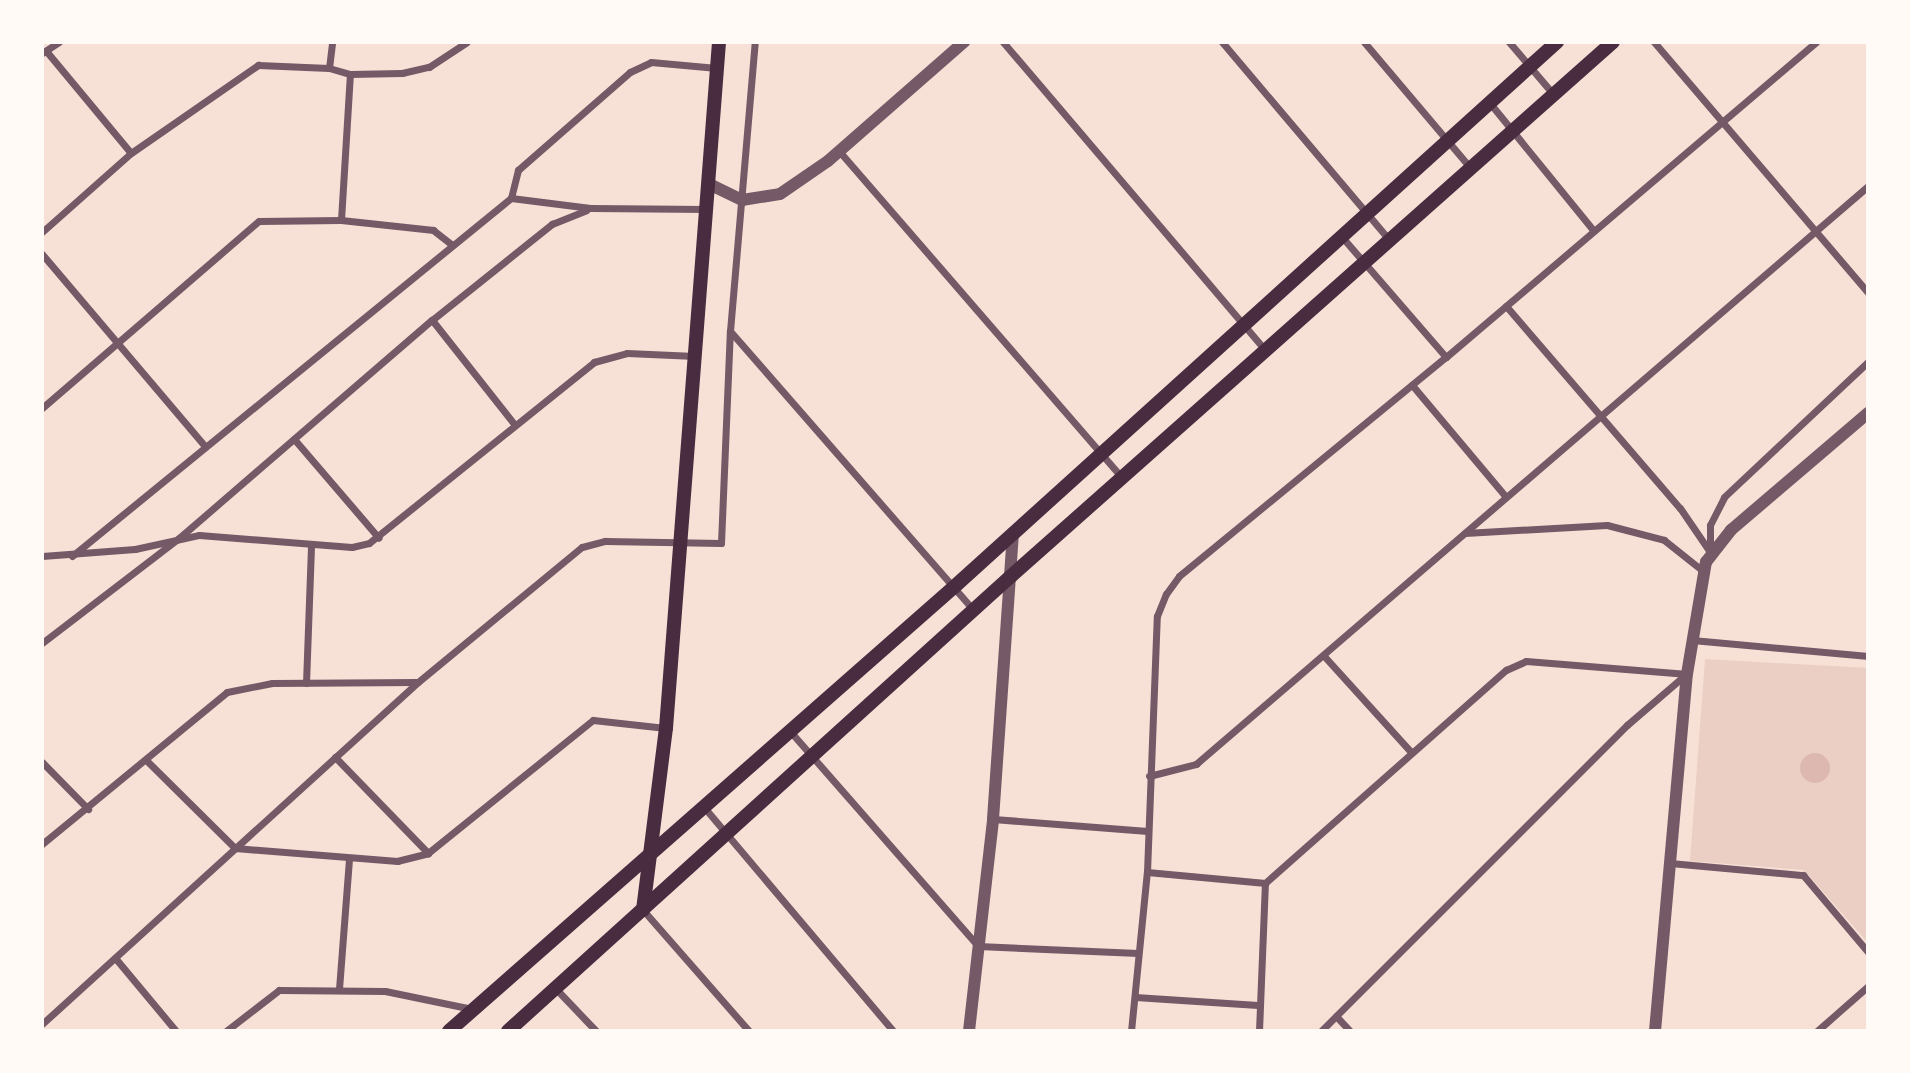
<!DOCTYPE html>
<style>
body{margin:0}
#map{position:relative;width:1910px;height:1073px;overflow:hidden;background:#f7e1d7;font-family:"Space Grotesk",sans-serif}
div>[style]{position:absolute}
.green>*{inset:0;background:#ebcfc5}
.water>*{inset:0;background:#dcb8b0}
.round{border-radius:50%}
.minor>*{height:7px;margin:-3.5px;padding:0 3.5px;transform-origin:3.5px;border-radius:3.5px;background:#755966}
.tertiary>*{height:12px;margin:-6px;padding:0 6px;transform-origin:6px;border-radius:6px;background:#755966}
.secondary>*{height:14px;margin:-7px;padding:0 7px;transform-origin:7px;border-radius:7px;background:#4a2c40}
span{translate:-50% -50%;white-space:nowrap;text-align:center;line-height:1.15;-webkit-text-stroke:5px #fffaf5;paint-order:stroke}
.frame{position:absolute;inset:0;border:44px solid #fffaf5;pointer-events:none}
</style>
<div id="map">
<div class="green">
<div style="clip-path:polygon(1705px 659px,1868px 668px,1868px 943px,1804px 870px,1690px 861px)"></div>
</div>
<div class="water">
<div class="round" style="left:1800px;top:753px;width:30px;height:30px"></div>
</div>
<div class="minor">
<div style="left:1003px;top:42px;width:407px;rotate:49.6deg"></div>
<div style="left:1222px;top:42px;width:262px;rotate:49.8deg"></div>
<div style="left:1364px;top:42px;width:167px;rotate:49.8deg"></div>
<div style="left:1509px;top:42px;width:70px;rotate:49.7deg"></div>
<div style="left:1654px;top:42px;width:330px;rotate:49.5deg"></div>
<div style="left:47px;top:52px;width:131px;rotate:50.3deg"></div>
<div style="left:42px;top:53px;width:20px;rotate:-33deg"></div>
<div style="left:329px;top:68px;width:26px;rotate:-83deg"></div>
<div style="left:1489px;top:102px;width:166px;rotate:50.9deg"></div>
<div style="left:839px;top:151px;width:432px;rotate:49.1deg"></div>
<div style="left:511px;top:198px;width:29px;rotate:-76deg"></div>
<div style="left:518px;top:170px;width:149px;rotate:-41.2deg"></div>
<div style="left:630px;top:72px;width:23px;rotate:-25deg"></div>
<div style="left:651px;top:62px;width:66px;rotate:5.2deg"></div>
<div style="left:341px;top:220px;width:146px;rotate:-86.5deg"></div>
<div style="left:42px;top:232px;width:119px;rotate:-41.6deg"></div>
<div style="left:131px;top:153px;width:155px;rotate:-34.7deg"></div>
<div style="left:258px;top:65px;width:71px;rotate:2.4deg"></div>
<div style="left:329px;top:68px;width:22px;rotate:16deg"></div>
<div style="left:350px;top:74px;width:52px;rotate:-1.1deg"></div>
<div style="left:402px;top:73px;width:28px;rotate:-13deg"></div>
<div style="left:429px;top:67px;width:45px;rotate:-33.3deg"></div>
<div style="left:1342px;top:237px;width:159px;rotate:49.1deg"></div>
<div style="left:42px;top:254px;width:252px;rotate:49.7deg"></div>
<div style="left:1506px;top:306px;width:267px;rotate:49.3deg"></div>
<div style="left:1680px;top:508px;width:53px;rotate:55.7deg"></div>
<div style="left:432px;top:320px;width:132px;rotate:51.7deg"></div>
<div style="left:730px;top:331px;width:370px;rotate:48.9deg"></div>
<div style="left:1412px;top:385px;width:145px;rotate:50deg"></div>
<div style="left:42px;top:408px;width:286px;rotate:-40.8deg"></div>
<div style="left:259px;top:221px;width:82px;rotate:-0.7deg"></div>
<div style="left:341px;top:220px;width:93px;rotate:6.2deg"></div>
<div style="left:433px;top:230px;width:24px;rotate:38deg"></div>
<div style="left:294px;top:439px;width:130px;rotate:49.4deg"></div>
<div style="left:1465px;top:533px;width:142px;rotate:-3.2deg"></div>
<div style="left:1607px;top:525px;width:59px;rotate:14.7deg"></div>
<div style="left:1664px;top:540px;width:50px;rotate:38.5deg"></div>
<div style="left:1710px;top:552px;width:27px;rotate:-90deg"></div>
<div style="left:1710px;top:525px;width:31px;rotate:-63deg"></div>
<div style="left:1724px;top:497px;width:197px;rotate:-43.2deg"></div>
<div style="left:42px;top:556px;width:93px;rotate:-4.3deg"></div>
<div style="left:135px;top:549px;width:66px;rotate:-12.3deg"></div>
<div style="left:199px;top:535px;width:153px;rotate:4.5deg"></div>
<div style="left:352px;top:547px;width:17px;rotate:-13deg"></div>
<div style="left:369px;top:543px;width:289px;rotate:-38.8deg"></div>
<div style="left:594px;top:362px;width:34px;rotate:-15deg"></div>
<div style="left:627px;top:353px;width:68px;rotate:2.5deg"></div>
<div style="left:72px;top:556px;width:566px;rotate:-39.2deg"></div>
<div style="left:511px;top:198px;width:80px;rotate:7.2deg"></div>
<div style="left:590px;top:208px;width:116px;rotate:0.5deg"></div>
<div style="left:1692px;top:640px;width:177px;rotate:5.2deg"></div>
<div style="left:42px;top:643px;width:173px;rotate:-37.5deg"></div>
<div style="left:179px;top:538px;width:334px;rotate:-40.8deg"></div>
<div style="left:432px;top:320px;width:154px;rotate:-38.7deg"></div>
<div style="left:552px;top:224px;width:37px;rotate:-22deg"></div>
<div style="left:1324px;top:656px;width:130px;rotate:47.8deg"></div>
<div style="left:306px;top:683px;width:139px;rotate:-87.9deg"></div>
<div style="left:789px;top:730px;width:287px;rotate:48.8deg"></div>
<div style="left:978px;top:946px;width:160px;rotate:2.5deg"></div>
<div style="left:335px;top:757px;width:134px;rotate:45.9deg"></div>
<div style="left:147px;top:761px;width:124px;rotate:44.7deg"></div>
<div style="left:235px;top:848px;width:163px;rotate:4.6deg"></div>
<div style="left:397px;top:861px;width:32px;rotate:-14deg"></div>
<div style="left:428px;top:853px;width:212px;rotate:-38.9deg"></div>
<div style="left:593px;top:720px;width:73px;rotate:6.3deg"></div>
<div style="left:42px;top:762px;width:66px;rotate:45.6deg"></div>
<div style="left:1149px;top:776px;width:49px;rotate:-14.3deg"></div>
<div style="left:1196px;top:764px;width:886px;rotate:-40.7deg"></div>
<div style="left:703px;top:806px;width:294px;rotate:49.8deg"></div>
<div style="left:993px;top:819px;width:155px;rotate:4.4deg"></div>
<div style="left:42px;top:844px;width:239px;rotate:-39.4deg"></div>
<div style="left:227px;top:692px;width:46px;rotate:-11.3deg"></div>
<div style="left:272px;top:683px;width:145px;rotate:-0.4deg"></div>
<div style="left:1670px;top:863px;width:134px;rotate:5.2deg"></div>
<div style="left:1803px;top:875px;width:101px;rotate:49.8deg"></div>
<div style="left:1147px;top:872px;width:119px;rotate:5.3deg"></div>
<div style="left:643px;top:910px;width:161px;rotate:48.8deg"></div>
<div style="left:116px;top:959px;width:94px;rotate:50.2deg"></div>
<div style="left:339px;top:989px;width:130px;rotate:-85.6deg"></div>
<div style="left:557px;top:990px;width:57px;rotate:46.4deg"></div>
<div style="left:1135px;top:997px;width:123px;rotate:3.7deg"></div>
<div style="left:1336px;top:1016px;width:21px;rotate:47deg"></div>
<div style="left:42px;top:1024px;width:508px;rotate:-42.29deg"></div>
<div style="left:418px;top:682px;width:212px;rotate:-39.5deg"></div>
<div style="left:582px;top:547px;width:24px;rotate:-15deg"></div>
<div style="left:605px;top:541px;width:116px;rotate:1deg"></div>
<div style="left:721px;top:543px;width:212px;rotate:-87.6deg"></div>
<div style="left:730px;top:331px;width:290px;rotate:-85.1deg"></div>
<div style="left:226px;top:1031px;width:67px;rotate:-37.7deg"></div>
<div style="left:279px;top:990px;width:106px;rotate:0.5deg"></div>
<div style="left:385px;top:991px;width:89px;rotate:11.7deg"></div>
<div style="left:1131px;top:1031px;width:160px;rotate:-84.3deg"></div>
<div style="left:1147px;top:872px;width:256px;rotate:-87.8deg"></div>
<div style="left:1157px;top:616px;width:24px;rotate:-68deg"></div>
<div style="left:1166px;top:594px;width:22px;rotate:-54deg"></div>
<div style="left:1179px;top:576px;width:345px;rotate:-39.4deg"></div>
<div style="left:1446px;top:357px;width:486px;rotate:-40.4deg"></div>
<div style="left:1259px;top:1031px;width:148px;rotate:-87.7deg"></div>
<div style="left:1265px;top:883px;width:322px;rotate:-41.5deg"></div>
<div style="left:1506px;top:670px;width:22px;rotate:-24deg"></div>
<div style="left:1526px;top:661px;width:162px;rotate:4.6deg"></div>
<div style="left:1321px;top:1031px;width:433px;rotate:-45deg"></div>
<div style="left:1627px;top:725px;width:78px;rotate:-40.8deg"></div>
<div style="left:1817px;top:1031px;width:68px;rotate:-41.4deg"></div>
</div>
<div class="tertiary">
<div style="left:709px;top:184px;width:37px;rotate:26deg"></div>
<div style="left:742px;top:200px;width:38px;rotate:-9deg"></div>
<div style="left:780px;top:194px;width:58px;rotate:-34.5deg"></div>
<div style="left:828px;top:161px;width:181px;rotate:-41.2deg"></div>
<div style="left:969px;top:1031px;width:213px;rotate:-83.5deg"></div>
<div style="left:993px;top:819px;width:287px;rotate:-86deg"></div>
<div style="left:1655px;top:1031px;width:358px;rotate:-84.9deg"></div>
<div style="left:1687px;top:674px;width:114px;rotate:-80.4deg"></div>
<div style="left:1706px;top:562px;width:41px;rotate:-52deg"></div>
<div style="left:1731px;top:530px;width:180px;rotate:-40.5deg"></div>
</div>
<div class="secondary">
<div style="left:643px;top:910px;width:183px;rotate:-82.8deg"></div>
<div style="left:666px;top:728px;width:688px;rotate:-85.58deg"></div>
<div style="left:449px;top:1031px;width:672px;rotate:-41.32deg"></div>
<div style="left:954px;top:587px;width:813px;rotate:-42.11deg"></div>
<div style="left:508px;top:1031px;width:677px;rotate:-42.13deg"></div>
<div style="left:1010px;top:577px;width:806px;rotate:-41.58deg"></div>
</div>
<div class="frame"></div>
</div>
